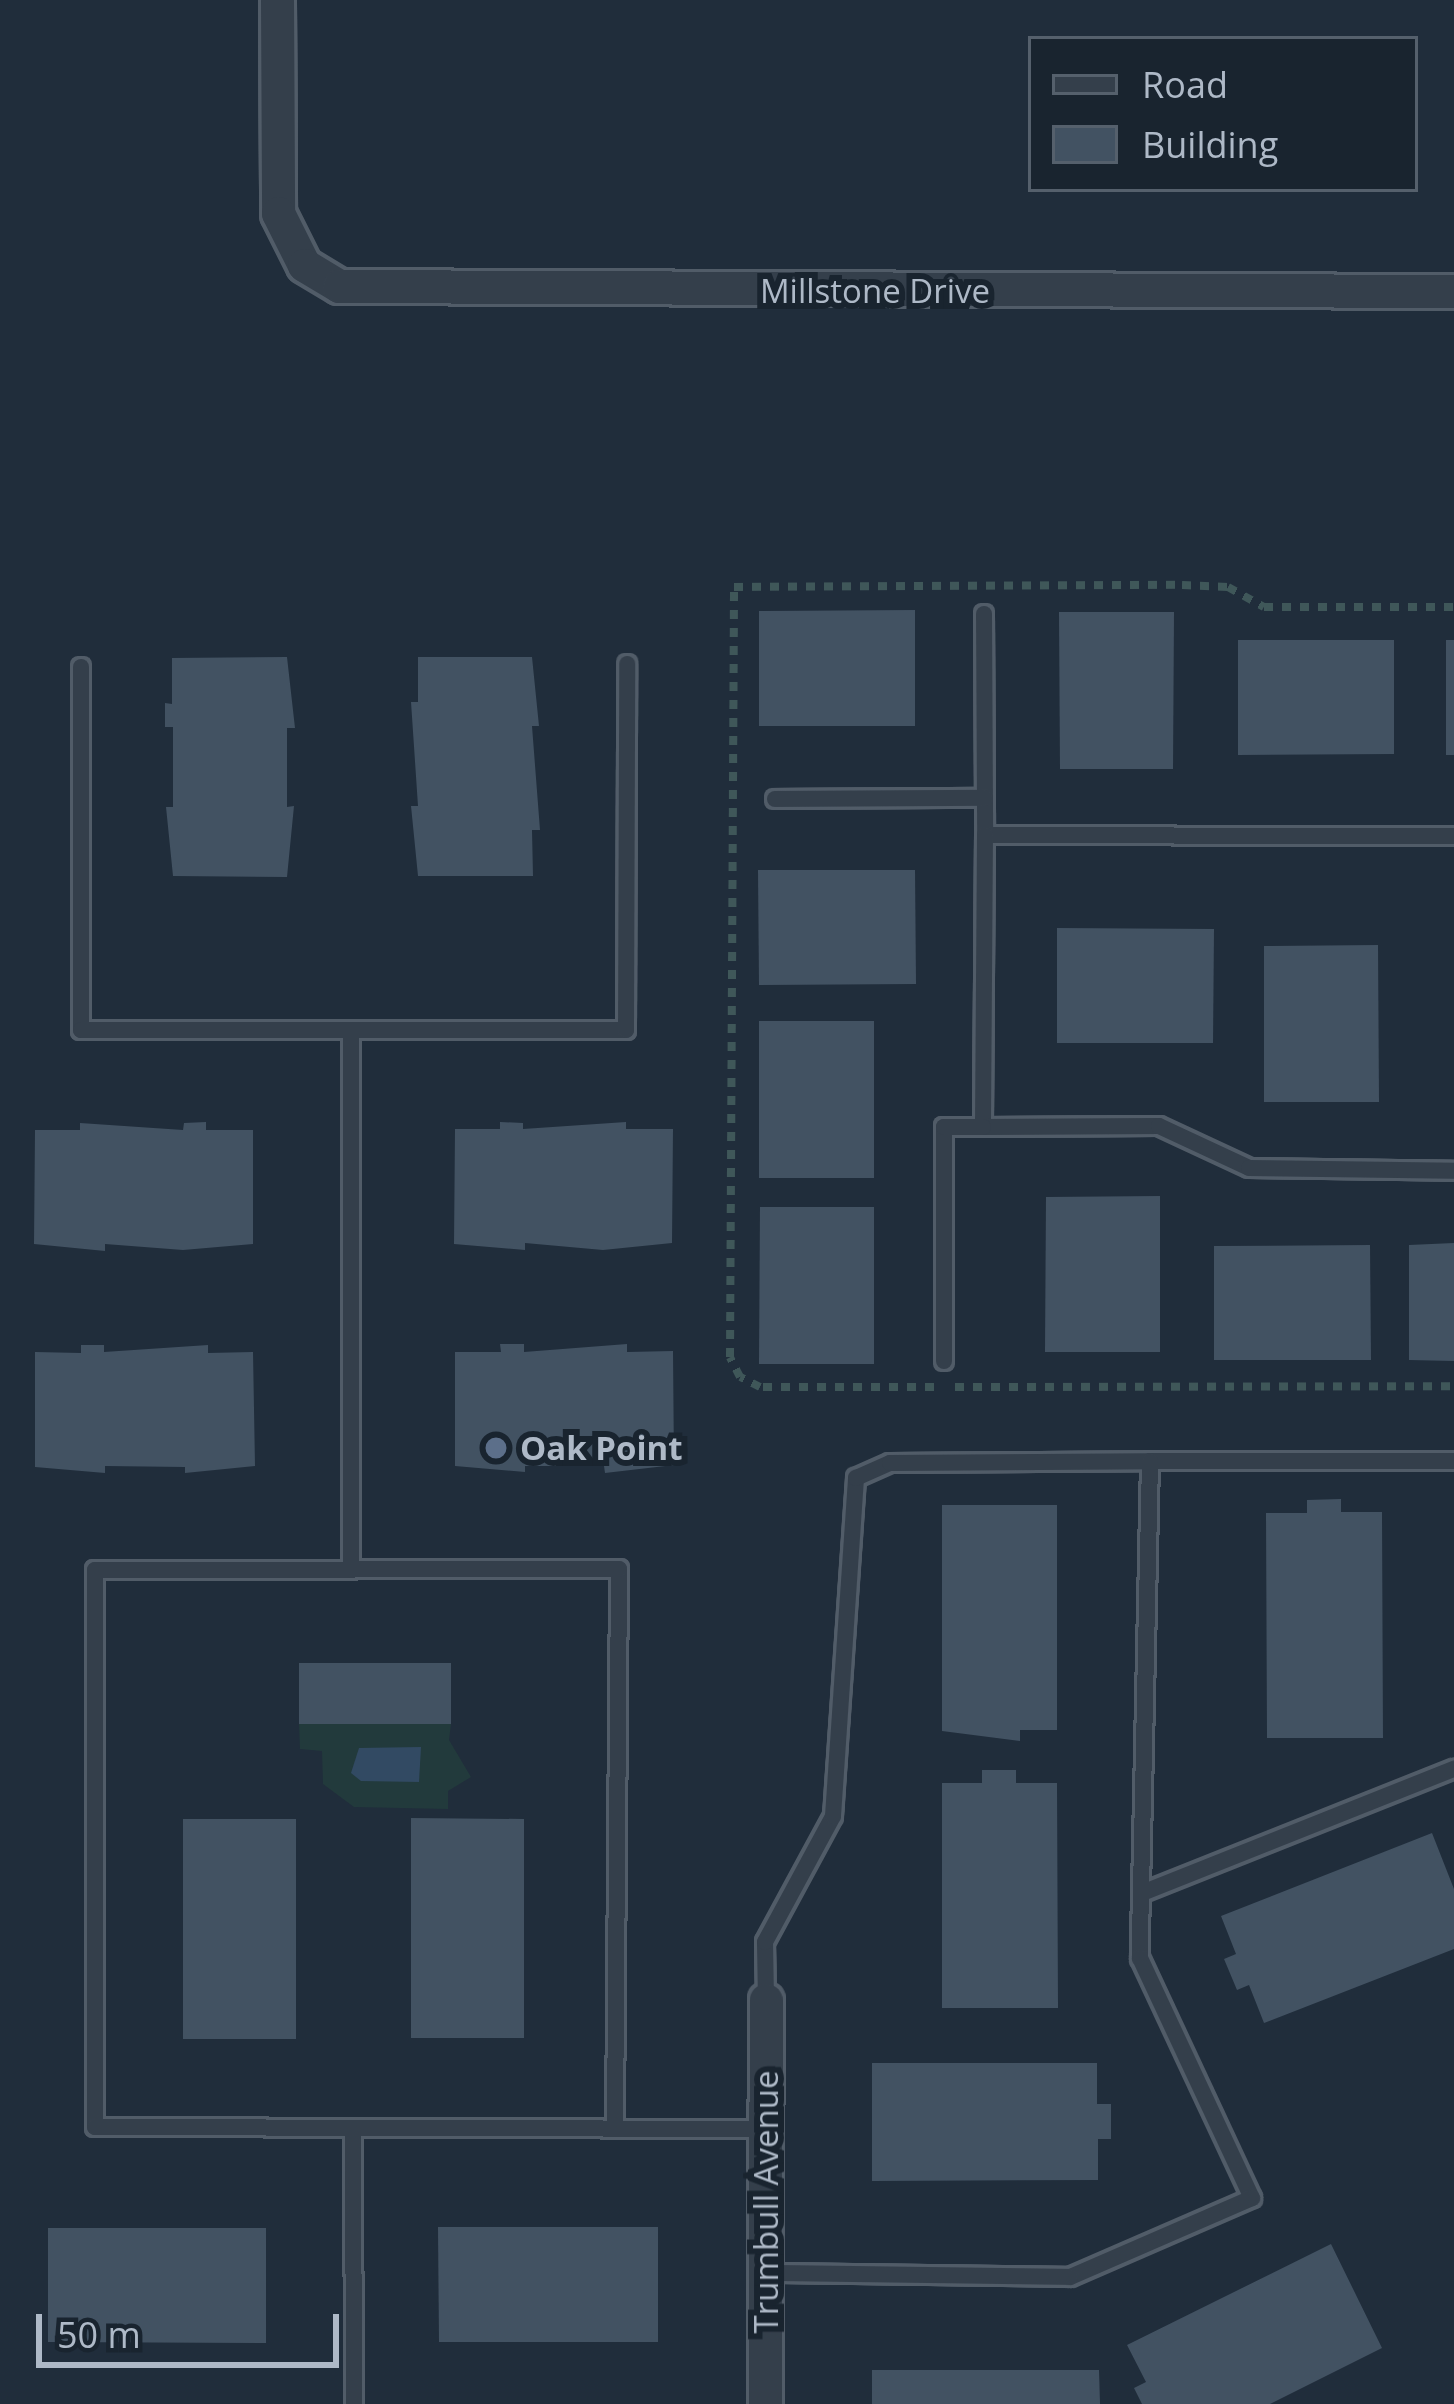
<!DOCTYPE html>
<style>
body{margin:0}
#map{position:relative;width:1454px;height:2404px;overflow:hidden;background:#202d3b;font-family:"Open Sans",sans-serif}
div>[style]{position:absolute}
.green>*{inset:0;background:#223a3c}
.water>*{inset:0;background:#324a63}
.building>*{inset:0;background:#425262}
.path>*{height:8px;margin-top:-4px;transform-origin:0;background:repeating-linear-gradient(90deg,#3f5759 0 9px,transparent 0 18px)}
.roads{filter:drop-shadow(3px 0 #515c68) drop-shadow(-3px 0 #515c68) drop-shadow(0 3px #515c68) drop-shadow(0 -3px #515c68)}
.lane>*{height:16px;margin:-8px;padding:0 8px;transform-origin:8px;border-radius:8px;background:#343f4b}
.street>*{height:33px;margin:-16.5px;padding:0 16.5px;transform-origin:16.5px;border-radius:16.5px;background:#343f4b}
.dots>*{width:33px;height:33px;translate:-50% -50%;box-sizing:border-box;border:6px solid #19242f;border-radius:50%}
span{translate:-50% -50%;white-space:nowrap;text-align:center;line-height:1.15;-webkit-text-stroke:12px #19242f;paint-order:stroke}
.street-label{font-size:33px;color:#aeb9c7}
.poi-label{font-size:33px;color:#aeb9c7;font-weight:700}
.left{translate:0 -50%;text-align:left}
.legend{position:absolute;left:1028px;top:36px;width:390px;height:156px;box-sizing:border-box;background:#19242f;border:3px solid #55606c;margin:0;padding:15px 21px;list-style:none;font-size:36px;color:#aeb9c7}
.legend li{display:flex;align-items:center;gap:24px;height:60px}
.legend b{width:60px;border:3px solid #55606c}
.scale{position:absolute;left:36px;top:2314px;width:303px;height:54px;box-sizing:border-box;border:6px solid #aeb9c7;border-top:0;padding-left:15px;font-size:36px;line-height:42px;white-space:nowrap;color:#aeb9c7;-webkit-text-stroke:9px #19242f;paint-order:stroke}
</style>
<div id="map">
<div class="green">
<div style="clip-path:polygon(299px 1724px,451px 1724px,449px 1740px,471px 1777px,448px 1791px,448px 1809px,354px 1807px,323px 1784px,322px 1751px,300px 1749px)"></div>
</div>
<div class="water">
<div style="clip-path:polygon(421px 1747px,419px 1782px,361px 1781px,351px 1773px,359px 1748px)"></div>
</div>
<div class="building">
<div style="clip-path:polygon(915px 610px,915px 726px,759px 726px,759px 611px)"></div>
<div style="clip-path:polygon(1059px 612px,1174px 612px,1173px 769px,1060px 769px)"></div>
<div style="clip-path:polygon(1238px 640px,1394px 640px,1394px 754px,1238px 755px)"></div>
<div style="clip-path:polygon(1446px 640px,1454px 640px,1454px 755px,1446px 755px)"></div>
<div style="clip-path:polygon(287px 657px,295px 728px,287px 728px,287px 807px,294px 806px,287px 877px,173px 876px,166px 807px,173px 807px,173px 727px,165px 727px,165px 703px,172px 704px,172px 658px)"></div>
<div style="clip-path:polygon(418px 657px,532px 657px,539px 726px,532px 726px,540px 830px,532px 830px,533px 876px,418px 876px,411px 806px,418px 806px,411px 702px,418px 702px)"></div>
<div style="clip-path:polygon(758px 870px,915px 870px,916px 984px,759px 985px)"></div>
<div style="clip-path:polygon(1057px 928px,1214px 929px,1213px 1043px,1057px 1043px)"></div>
<div style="clip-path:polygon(1378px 945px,1379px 1102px,1264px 1102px,1264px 946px)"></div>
<div style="clip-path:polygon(759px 1021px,874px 1021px,874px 1178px,759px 1178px)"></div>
<div style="clip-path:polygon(206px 1122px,206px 1130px,253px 1130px,253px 1244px,183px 1250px,105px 1244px,105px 1251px,34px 1244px,35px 1130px,80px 1130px,80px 1123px,183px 1130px,184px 1123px)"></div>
<div style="clip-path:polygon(500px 1122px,523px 1123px,523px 1129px,626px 1122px,626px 1129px,673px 1129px,672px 1243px,603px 1250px,525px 1243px,525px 1250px,454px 1244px,455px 1129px,500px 1129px)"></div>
<div style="clip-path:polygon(1160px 1196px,1160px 1352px,1045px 1352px,1046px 1197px)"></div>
<div style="clip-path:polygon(760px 1207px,874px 1207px,874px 1364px,759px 1364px)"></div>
<div style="clip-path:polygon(1454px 1243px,1454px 1361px,1409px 1360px,1409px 1245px)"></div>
<div style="clip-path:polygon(1370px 1245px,1371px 1360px,1214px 1360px,1214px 1246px)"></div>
<div style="clip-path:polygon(500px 1344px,524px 1344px,524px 1352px,627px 1344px,627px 1352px,673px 1351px,674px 1465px,605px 1473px,604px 1466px,525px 1466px,525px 1472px,455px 1466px,455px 1352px,501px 1352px)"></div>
<div style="clip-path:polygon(81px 1345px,104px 1345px,104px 1352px,208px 1345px,208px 1353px,253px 1352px,255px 1466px,185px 1473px,185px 1467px,105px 1466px,105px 1473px,35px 1467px,35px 1352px,81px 1353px)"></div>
<div style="clip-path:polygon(1341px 1499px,1341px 1512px,1382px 1512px,1383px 1738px,1267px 1738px,1266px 1513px,1307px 1513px,1307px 1500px)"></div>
<div style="clip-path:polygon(942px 1505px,1057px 1505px,1057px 1730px,1020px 1730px,1020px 1741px,942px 1731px)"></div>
<div style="clip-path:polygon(299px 1663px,451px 1663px,451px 1724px,299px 1724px)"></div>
<div style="clip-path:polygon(982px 1770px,1016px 1770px,1016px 1783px,1057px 1783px,1058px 2008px,942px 2008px,942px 1783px,982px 1783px)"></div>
<div style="clip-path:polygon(411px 1818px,524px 1819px,524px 2038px,411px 2038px)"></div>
<div style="clip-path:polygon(183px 1819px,296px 1819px,296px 2039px,183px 2039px)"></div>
<div style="clip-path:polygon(1432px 1833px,1454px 1889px,1454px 1949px,1264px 2023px,1249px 1985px,1237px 1990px,1224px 1959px,1236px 1954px,1221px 1916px)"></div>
<div style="clip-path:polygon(872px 2063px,1097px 2063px,1097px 2104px,1111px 2104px,1111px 2139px,1098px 2139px,1098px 2180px,872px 2181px)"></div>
<div style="clip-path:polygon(438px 2227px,658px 2227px,658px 2342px,439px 2342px)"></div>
<div style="clip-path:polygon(48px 2228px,266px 2228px,266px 2343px,48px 2342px)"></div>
<div style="clip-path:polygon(1331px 2244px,1382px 2348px,1270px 2404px,1142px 2404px,1134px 2388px,1146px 2382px,1127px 2345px)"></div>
<div style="clip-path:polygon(872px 2370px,1099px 2370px,1100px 2404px,872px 2404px)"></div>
</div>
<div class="path">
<div style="left:934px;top:1387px;width:174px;rotate:180deg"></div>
<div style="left:760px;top:1387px;width:22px;rotate:-153deg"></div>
<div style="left:740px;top:1377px;width:22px;rotate:-117deg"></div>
<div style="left:730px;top:1357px;width:770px;rotate:-89.7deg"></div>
<div style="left:734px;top:587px;width:448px;rotate:-0.3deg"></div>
<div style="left:1182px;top:585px;width:46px;rotate:2.5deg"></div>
<div style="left:1228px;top:587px;width:41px;rotate:29.1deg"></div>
<div style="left:1264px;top:607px;width:190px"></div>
<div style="left:955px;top:1387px;width:499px;rotate:-0.1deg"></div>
</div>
<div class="roads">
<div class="lane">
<div style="left:984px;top:614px;width:221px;rotate:89.7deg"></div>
<div style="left:81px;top:667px;width:363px;rotate:90deg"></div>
<div style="left:81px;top:1030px;width:545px"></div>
<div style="left:626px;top:1030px;width:366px;rotate:-89.8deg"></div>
<div style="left:775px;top:799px;width:210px;rotate:-0.3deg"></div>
<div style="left:1454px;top:836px;width:469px;rotate:-179.9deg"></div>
<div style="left:985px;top:835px;width:292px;rotate:90.4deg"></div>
<div style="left:983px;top:1127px;width:176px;rotate:-0.3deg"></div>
<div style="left:1159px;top:1126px;width:99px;rotate:25deg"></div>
<div style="left:1249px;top:1168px;width:205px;rotate:0.8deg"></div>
<div style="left:351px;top:1030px;width:540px;rotate:90deg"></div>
<div style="left:944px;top:1361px;width:234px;rotate:-90deg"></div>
<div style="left:944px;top:1127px;width:39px"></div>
<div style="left:1150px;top:1461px;width:304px"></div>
<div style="left:1142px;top:1893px;width:336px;rotate:-21.7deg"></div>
<div style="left:766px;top:2000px;width:58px;rotate:-91deg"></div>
<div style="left:765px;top:1942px;width:143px;rotate:-61.6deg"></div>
<div style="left:833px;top:1816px;width:339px;rotate:-86.1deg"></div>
<div style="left:856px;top:1478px;width:37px;rotate:-24deg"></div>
<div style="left:890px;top:1463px;width:260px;rotate:-0.4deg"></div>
<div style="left:1150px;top:1461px;width:497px;rotate:91.2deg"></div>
<div style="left:1140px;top:1958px;width:265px;rotate:65deg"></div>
<div style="left:1252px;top:2198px;width:198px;rotate:156.5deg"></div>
<div style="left:1070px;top:2277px;width:303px;rotate:-179.2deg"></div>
<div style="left:353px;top:2129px;width:275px;rotate:89.8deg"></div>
<div style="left:615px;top:2129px;width:560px;rotate:-89.59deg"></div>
<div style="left:619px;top:1569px;width:524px;rotate:179.89deg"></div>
<div style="left:95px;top:1570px;width:557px;rotate:90deg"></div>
<div style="left:95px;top:2127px;width:670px;rotate:0.17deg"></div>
</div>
<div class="street">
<div style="left:277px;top:0;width:213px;rotate:89.7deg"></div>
<div style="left:278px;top:213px;width:58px;rotate:63.4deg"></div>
<div style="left:304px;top:265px;width:41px;rotate:31deg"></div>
<div style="left:339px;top:286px;width:1115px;rotate:0.26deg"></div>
<div style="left:765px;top:2404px;width:404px;rotate:-89.9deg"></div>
</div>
</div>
<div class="dots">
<div style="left:496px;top:1448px;background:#5c6f8a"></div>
</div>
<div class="street-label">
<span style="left:875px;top:291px">Millstone Drive</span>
<span style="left:766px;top:2202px;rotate:-90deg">Trumbull Avenue</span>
</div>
<div class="poi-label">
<span class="left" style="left:520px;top:1448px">Oak Point</span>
</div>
<ul class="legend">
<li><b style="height:15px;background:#343f4b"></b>Road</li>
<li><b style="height:33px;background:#425262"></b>Building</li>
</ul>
<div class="scale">50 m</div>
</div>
